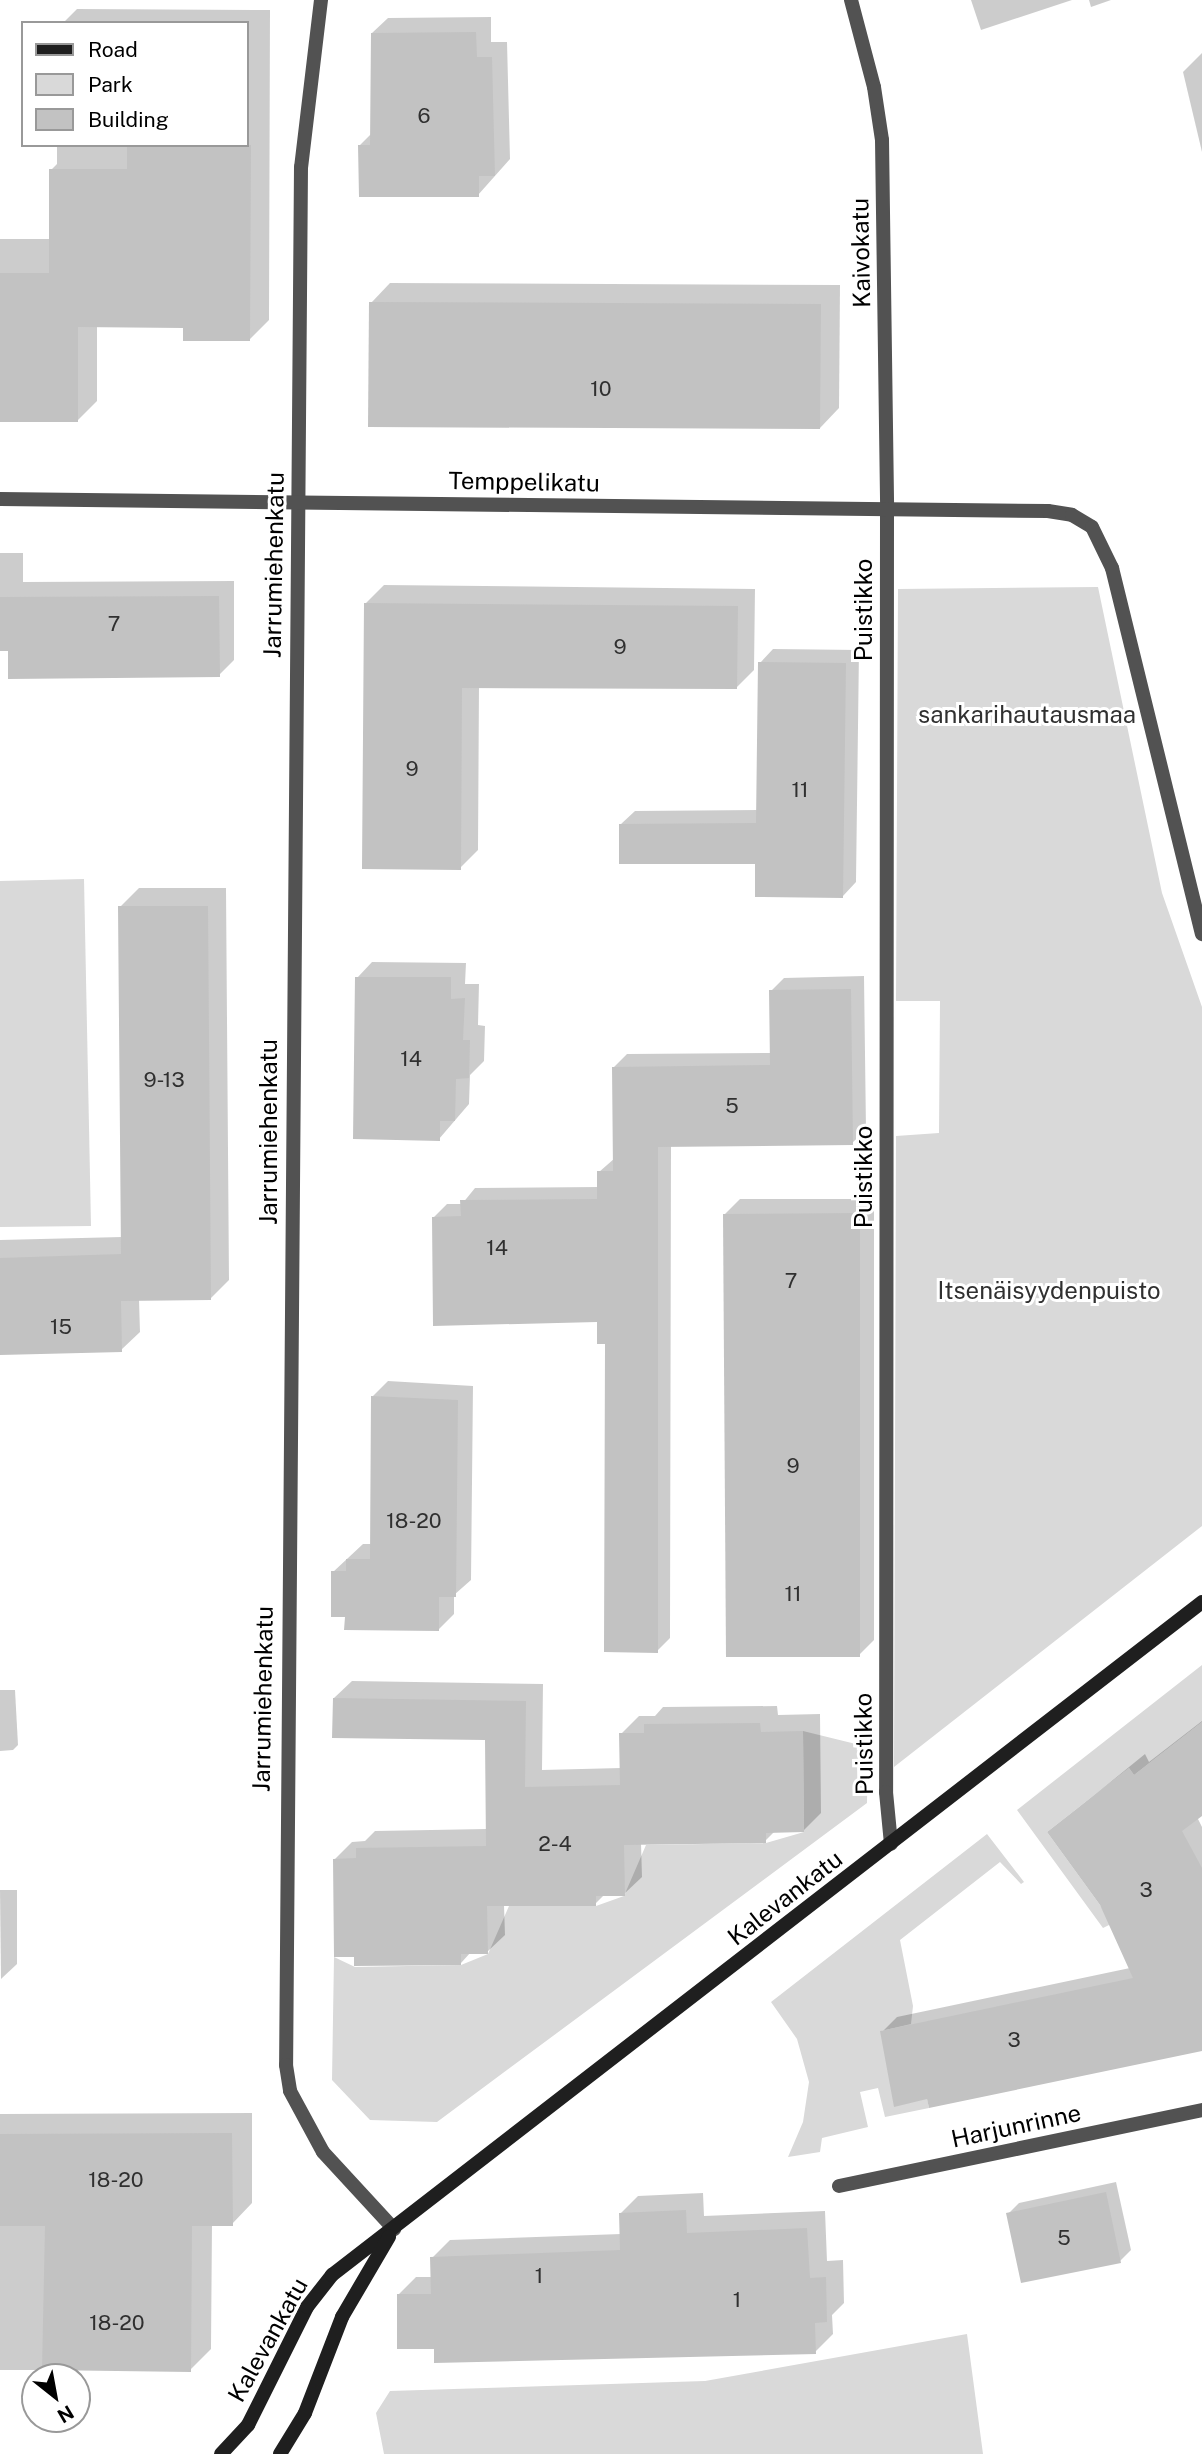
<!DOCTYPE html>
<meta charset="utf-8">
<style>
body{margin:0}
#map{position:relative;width:1202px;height:2454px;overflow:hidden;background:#fff;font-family:"Public Sans",sans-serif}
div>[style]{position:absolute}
.green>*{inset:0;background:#d9d9d9}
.shadow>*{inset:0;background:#0003}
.building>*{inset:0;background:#c2c2c2}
.street>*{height:14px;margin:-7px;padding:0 7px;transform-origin:7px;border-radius:7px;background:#525252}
.secondary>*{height:14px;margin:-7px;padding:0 7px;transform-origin:7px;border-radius:7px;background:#1f1f1f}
span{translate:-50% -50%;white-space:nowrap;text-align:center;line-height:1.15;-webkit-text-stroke:6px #fff;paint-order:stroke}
.number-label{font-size:21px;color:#303030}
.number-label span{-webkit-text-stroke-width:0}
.street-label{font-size:24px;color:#000}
.park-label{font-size:24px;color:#303030}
.legend{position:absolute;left:21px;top:21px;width:228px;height:126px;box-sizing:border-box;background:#fff;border:2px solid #999;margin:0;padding:9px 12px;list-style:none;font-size:21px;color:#000}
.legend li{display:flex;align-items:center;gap:14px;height:35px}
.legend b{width:35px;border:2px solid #999}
.north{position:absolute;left:21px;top:2363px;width:70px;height:70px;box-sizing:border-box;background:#fff;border:2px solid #999;border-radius:50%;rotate:149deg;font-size:19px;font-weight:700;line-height:28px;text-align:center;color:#000}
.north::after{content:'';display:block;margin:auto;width:24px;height:32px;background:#000;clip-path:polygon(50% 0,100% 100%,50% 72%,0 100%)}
</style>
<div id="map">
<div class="green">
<div style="clip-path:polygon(1098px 587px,1162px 893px,1202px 1007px,1202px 1526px,894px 1767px,896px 1136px,939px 1133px,940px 1001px,896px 1001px,898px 589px)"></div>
<div style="clip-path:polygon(84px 879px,91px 1226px,0 1227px,0 881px)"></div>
<div style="clip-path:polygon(1202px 1665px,1202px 1722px,1134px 1775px,1129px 1768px,1047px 1832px,1100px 1905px,1111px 1924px,1103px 1928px,1017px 1810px)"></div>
<div style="clip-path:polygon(803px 1731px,868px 1747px,867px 1803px,437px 2122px,370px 2120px,332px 2080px,334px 1957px,355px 1967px,461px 1965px,488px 1954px,509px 1906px,596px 1906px,624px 1896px,646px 1845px,766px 1843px,804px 1832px)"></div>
<div style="clip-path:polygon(987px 1834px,1024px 1882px,1021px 1884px,1000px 1862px,900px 1940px,913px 2006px,911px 2024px,881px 2031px,918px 2054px,929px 2108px,885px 2117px,878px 2088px,860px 2092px,868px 2127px,822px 2138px,820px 2152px,788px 2157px,803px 2122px,809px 2082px,797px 2039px,771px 2002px)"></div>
<div style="clip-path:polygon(967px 2334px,983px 2454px,384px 2454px,376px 2413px,390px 2391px,705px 2381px)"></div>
</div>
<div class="shadow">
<div style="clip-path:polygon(971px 0,1072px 0,981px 30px)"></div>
<div style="clip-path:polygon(1089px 0,1111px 0,1091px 7px)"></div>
<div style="clip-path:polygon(77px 9px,270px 10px,269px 320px,249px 340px,184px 326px,97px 325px,97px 401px,77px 421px,0 420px,0 239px,51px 239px,51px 170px,57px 164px,57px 145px,247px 145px,247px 23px,63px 23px)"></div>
<div style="clip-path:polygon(491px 17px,491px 42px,507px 42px,510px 159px,478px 195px,360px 145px,372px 133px,372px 33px,388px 18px)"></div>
<div style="clip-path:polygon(1202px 53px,1202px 152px,1183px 72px)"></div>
<div style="clip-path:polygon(390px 283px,840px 285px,839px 408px,820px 428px,371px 303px)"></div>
<div style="clip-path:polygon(0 553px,23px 553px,23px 582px,234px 581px,234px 660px,219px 675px,0 649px)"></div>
<div style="clip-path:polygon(384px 585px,755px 589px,754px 670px,736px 688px,479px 686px,478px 850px,460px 868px,366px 603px)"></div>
<div style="clip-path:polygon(773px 649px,859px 650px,856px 882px,843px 896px,757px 862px,621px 824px,635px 811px,758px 810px,760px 663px)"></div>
<div style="clip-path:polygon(139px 888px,226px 888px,229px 1280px,210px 1299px,139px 1299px,140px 1332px,121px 1350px,0 1353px,0 1240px,122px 1237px,120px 907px)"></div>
<div style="clip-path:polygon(372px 962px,466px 963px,465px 984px,479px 984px,478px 1025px,485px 1026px,484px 1061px,470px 1075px,469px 1104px,439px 1139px,357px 978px)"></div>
<div style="clip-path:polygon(864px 976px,866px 1130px,852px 1143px,671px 1146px,670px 1638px,657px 1651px,607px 1343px,599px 1320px,433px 1218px,447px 1204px,462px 1204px,475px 1188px,599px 1187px,599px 1172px,615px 1158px,613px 1068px,627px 1054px,771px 1053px,771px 991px,784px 978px)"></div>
<div style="clip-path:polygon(740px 1199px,874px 1199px,874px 1640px,859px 1655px,725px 1214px)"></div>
<div style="clip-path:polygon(388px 1381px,473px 1386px,471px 1580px,454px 1595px,454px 1614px,439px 1629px,346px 1615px,333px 1572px,363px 1544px,371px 1544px,372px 1397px)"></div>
<div style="clip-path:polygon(352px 1681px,543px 1684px,542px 1770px,621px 1768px,621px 1734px,639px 1716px,655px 1716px,663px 1707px,777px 1706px,778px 1715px,820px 1714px,821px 1813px,804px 1830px,775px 1831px,765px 1841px,641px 1843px,642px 1877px,624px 1894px,605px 1894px,595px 1904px,504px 1905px,505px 1935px,487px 1952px,471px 1952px,461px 1963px,335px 1859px,352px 1842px,365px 1841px,375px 1831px,487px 1829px,487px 1739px,334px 1698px)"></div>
<div style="clip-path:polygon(0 1690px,15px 1690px,18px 1745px,13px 1750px,0 1751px)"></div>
<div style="clip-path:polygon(1202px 1721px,1202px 1813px,1197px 1817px,1202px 1827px,1202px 2049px,928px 2096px,882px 2032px,897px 2017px,1130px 1968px,1102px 1905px,1049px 1832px,1145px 1754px,1149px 1762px)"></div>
<div style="clip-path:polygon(0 1890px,17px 1890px,17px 1964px,1px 1979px)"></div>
<div style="clip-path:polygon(252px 2113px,252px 2203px,232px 2224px,212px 2224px,211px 2349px,190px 2370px,0 2370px,0 2114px)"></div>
<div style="clip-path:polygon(1116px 2182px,1131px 2250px,1120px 2261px,1008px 2214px,1019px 2203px)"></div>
<div style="clip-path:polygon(703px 2193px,704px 2216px,825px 2211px,827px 2261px,843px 2260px,844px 2303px,832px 2315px,833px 2334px,815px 2352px,436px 2347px,398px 2295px,416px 2277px,432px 2277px,432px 2258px,450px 2240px,621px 2234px,620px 2214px,638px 2196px)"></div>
</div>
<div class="building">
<div style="clip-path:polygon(476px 32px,477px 57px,492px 57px,495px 176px,479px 176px,479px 197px,359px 197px,358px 145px,370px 145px,371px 33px)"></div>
<div style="clip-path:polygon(127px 145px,251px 145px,250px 341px,183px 341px,183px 328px,78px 327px,78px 422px,0 422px,0 273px,49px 273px,49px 169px,127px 169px)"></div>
<div style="clip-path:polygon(369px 302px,821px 304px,820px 429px,368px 427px)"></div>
<div style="clip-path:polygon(219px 596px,220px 677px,8px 679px,8px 651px,0 651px,0 597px)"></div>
<div style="clip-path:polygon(364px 603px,738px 606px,737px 689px,462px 688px,461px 870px,362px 869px)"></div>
<div style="clip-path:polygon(758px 662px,846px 663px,843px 898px,755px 897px,755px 864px,619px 864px,619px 824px,756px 823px)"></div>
<div style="clip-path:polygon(118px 906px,208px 906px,211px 1300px,121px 1301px,122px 1352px,0 1355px,0 1258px,121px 1254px)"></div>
<div style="clip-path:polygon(355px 977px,451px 977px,451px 999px,465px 998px,463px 1040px,470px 1040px,469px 1078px,456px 1079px,455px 1121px,440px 1121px,440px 1141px,353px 1139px)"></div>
<div style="clip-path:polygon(851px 989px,853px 1145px,658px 1147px,658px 1653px,604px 1652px,605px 1344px,597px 1344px,597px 1322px,433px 1326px,432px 1217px,461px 1216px,460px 1200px,597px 1199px,597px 1171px,613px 1171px,612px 1067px,770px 1065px,769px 990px)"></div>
<div style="clip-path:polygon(860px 1213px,860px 1657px,726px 1657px,723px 1214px)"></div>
<div style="clip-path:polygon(371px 1396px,458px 1400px,456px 1597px,439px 1597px,439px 1631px,344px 1630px,345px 1617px,331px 1617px,331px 1571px,346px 1571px,346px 1559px,370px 1559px)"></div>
<div style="clip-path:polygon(333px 1698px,526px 1701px,525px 1787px,620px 1785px,619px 1733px,644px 1733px,644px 1724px,760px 1723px,761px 1732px,803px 1731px,804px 1832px,766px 1833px,766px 1843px,624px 1845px,625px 1896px,596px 1896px,596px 1906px,487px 1906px,488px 1954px,461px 1954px,461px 1965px,354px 1966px,354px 1957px,334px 1957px,333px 1859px,356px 1858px,356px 1848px,486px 1846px,485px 1740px,332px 1738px)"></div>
<div style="clip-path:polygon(1202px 1722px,1202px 1816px,1182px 1831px,1202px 1868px,1202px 2051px,929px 2108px,927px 2099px,894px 2107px,880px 2031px,1133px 1978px,1100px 1905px,1047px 1832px,1129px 1768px,1134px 1775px)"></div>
<div style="clip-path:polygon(232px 2133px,233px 2226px,192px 2226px,191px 2372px,42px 2370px,45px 2226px,0 2226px,0 2134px)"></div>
<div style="clip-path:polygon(1106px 2192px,1121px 2263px,1021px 2283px,1006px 2213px)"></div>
<div style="clip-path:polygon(686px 2210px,687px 2233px,807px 2228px,810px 2278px,826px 2277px,827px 2322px,815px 2323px,816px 2354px,434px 2363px,434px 2349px,397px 2349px,397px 2294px,431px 2294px,430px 2257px,620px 2250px,619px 2213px)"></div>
</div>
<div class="street">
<div style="left:321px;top:0;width:168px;rotate:96.8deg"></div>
<div style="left:301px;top:167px;width:1898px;rotate:90.45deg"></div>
<div style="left:286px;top:2065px;width:26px;rotate:81deg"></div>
<div style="left:290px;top:2091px;width:69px;rotate:61.6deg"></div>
<div style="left:323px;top:2152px;width:105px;rotate:47.3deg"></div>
<div style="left:851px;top:0;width:90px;rotate:75.2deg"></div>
<div style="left:874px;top:87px;width:54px;rotate:81.4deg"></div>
<div style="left:882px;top:140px;width:369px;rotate:89.2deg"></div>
<div style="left:887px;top:509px;width:1283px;rotate:90.04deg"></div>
<div style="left:886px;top:1792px;width:52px;rotate:84.5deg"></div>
<div style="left:0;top:499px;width:1048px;rotate:0.66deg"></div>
<div style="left:1048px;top:511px;width:24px;rotate:9deg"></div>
<div style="left:1072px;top:515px;width:23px;rotate:31deg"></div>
<div style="left:1092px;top:527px;width:46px;rotate:64deg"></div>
<div style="left:1112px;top:568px;width:377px;rotate:76.2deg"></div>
<div style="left:839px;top:2186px;width:371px;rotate:-11.8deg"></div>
</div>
<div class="secondary">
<div style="left:221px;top:2454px;width:40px;rotate:-47deg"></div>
<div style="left:248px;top:2425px;width:132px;rotate:-63.4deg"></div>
<div style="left:307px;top:2307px;width:41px;rotate:-52deg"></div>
<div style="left:332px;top:2275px;width:1100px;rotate:-37.72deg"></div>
<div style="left:280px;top:2454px;width:48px;rotate:-58.6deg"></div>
<div style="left:305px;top:2413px;width:103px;rotate:-68.9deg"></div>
<div style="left:342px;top:2317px;width:93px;rotate:-59.6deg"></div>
</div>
<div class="number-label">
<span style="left:424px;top:116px">6</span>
<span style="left:601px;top:389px">10</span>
<span style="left:114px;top:624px">7</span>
<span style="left:620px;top:647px">9</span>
<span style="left:412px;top:769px">9</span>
<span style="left:800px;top:790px">11</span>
<span style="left:411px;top:1059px">14</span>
<span style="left:164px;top:1080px">9-13</span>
<span style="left:732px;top:1106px">5</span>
<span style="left:497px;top:1248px">14</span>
<span style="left:791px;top:1281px">7</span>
<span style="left:61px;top:1327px">15</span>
<span style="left:793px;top:1466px">9</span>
<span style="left:414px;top:1521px">18-20</span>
<span style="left:793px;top:1594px">11</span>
<span style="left:555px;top:1844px">2-4</span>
<span style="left:1146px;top:1890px">3</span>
<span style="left:1014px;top:2040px">3</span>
<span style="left:116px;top:2180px">18-20</span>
<span style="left:1064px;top:2238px">5</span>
<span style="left:539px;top:2276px">1</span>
<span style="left:737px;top:2300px">1</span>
<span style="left:117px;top:2323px">18-20</span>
</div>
<div class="street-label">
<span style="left:861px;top:253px;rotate:-91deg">Kaivokatu</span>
<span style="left:524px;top:482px;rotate:1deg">Temppelikatu</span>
<span style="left:274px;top:565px;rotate:-89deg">Jarrumiehenkatu</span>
<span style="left:864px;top:610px;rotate:-90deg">Puistikko</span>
<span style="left:269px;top:1132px;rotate:-90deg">Jarrumiehenkatu</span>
<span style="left:864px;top:1177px;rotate:-90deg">Puistikko</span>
<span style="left:263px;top:1699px;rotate:-89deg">Jarrumiehenkatu</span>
<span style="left:864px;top:1744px;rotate:-91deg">Puistikko</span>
<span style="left:785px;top:1898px;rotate:-38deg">Kalevankatu</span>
<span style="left:1016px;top:2126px;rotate:-12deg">Harjunrinne</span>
<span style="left:268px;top:2340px;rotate:-61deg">Kalevankatu</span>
</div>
<div class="park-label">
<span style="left:1027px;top:715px">sankarihautausmaa</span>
<span style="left:1049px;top:1291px">Itsenäisyydenpuisto</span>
</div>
<ul class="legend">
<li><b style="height:9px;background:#1f1f1f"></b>Road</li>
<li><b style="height:19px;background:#d9d9d9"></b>Park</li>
<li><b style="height:19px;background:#c2c2c2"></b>Building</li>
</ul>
<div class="north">N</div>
</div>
